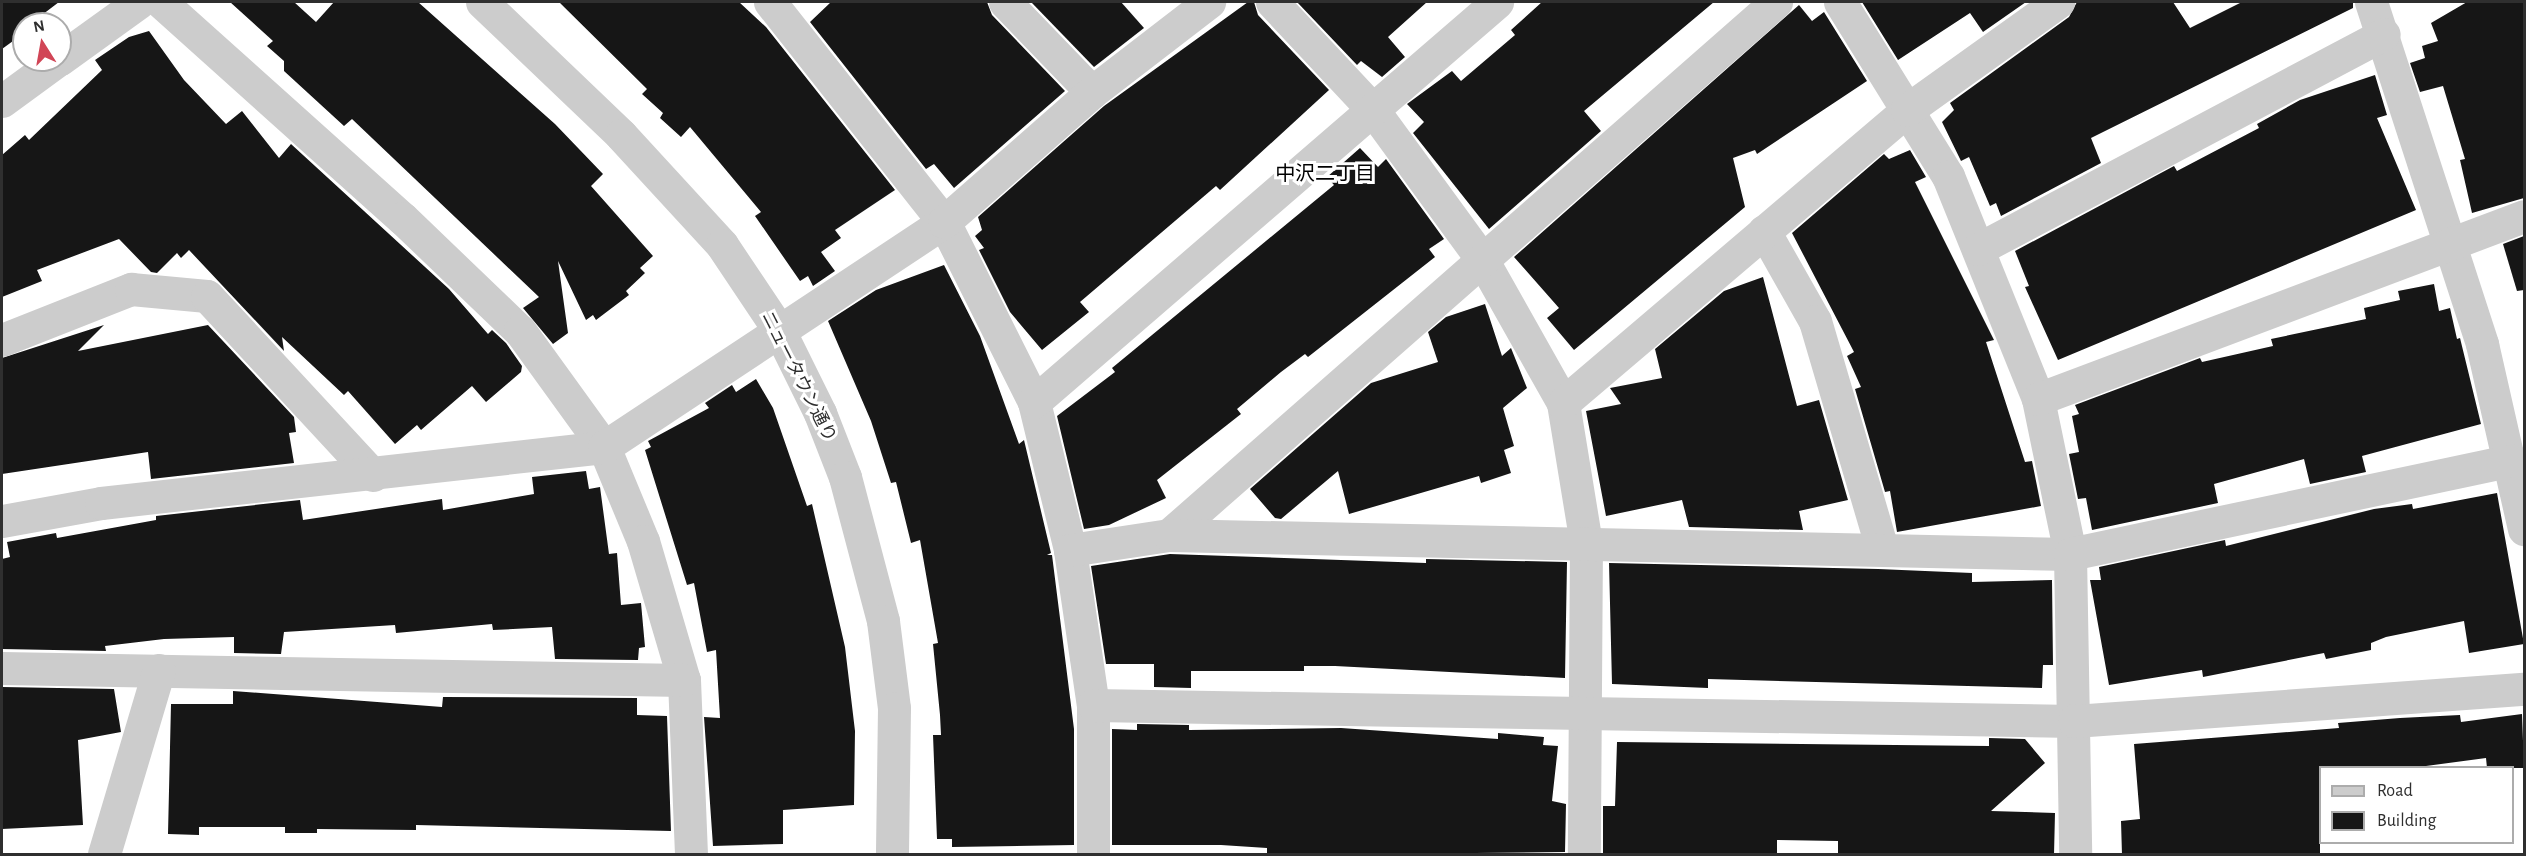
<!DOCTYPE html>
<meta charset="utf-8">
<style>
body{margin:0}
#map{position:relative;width:2526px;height:856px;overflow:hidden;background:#fff;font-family:"Alegreya Sans","Noto Sans JP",sans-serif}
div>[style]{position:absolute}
.building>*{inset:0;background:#161616}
.minor>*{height:33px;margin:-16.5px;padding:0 16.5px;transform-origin:16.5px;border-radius:16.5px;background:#ccc}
span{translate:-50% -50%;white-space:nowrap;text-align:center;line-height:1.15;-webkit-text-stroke:6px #fff;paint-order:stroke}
.street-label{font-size:18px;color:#2f2f2f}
.neighbourhood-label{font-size:20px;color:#000}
.frame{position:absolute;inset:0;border:3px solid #2f2f2f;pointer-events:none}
.legend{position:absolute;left:2319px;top:766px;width:195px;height:78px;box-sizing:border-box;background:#fff;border:2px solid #acacac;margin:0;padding:8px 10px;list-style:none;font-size:18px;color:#2f2f2f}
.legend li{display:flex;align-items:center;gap:12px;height:30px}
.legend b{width:30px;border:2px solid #acacac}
.north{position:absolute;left:12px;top:12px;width:60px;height:60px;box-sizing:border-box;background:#fff;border:2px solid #acacac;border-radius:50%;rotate:349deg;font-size:16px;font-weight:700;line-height:24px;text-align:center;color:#2f2f2f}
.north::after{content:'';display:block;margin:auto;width:21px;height:27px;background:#d14556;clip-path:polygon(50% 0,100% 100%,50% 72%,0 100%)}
</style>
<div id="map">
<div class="building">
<div style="clip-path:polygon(2px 2px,59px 2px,34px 21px,36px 24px,24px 24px,24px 33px,2px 49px)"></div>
<div style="clip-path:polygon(230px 2px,294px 2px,316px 22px,334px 2px,418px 2px,555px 124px,603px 174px,591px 186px,653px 256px,640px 268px,645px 273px,626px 291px,629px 295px,596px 320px,593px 315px,586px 320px,558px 261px,568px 333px,553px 344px,523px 308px,539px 297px,352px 119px,344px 126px,284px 71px,284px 61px,267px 46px,273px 41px)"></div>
<div style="clip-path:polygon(559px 2px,739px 2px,766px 27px,895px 190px,835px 230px,841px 238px,821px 252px,835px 271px,813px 286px,808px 276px,800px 281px,755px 216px,761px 212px,690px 127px,681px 137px,660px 118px,663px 113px,642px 94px,647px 89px)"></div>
<div style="clip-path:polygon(831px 2px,987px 2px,992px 15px,1065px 91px,954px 188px,934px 164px,926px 169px,810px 22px)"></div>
<div style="clip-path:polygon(1031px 2px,1121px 2px,1144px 28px,1094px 67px)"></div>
<div style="clip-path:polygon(1248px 2px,1254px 2px,1258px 15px,1329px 90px,1220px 190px,1216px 186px,1080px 302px,1089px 312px,1042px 350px,1010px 312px,979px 250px,984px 248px,975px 236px,982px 230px,978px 217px,1104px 106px)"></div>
<div style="clip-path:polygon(1297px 2px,1427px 2px,1388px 37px,1405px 57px,1382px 77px,1361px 61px,1357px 65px)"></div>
<div style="clip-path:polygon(1542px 2px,1714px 2px,1584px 111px,1601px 131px,1489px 229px,1413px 133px,1424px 122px,1407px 104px,1452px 71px,1461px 81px,1515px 35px,1511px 30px)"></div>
<div style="clip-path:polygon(1862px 2px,2026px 2px,1983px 32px,1970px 13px,1898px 60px)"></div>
<div style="clip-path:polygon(2077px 2px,2173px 2px,2190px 28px,2242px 2px,2353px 2px,2353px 8px,2091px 138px,2101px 163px,2001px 216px,1996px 203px,1990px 206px,1969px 157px,1961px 161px,1942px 122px,1954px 110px,1950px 103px,2069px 17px)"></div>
<div style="clip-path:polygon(2467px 2px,2524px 2px,2524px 198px,2472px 213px,2460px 160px,2465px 159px,2443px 86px,2420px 92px,2410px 63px,2425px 58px,2422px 46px,2438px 41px,2431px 23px)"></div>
<div style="clip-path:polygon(1799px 5px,1812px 21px,1824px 12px,1867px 81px,1757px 154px,1755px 150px,1733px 158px,1745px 207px,1574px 350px,1547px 318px,1559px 308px,1514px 257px)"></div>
<div style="clip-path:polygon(149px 31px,184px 80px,226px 124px,242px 111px,279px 158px,291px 144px,449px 289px,488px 334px,492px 330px,506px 343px,522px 366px,521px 372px,486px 402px,472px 386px,421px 430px,417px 425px,395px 444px,348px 391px,344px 395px,282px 337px,284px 351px,189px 250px,181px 258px,177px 253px,157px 273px,151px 272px,119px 239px,37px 270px,42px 281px,2px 297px,2px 155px,25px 135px,29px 140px,102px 70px,95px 60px,129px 37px)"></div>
<div style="clip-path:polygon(2375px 75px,2387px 115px,2377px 118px,2416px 210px,2058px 360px,2025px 287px,2029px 286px,2015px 251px,2174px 166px,2177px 171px,2259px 128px,2257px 124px,2300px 100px)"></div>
<div style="clip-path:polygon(1360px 148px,1378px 167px,1386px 159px,1444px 239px,1429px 249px,1435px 257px,1308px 357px,1305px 354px,1281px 372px,1237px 409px,1241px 414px,1157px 480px,1166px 498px,1109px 525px,1084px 529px,1057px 416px,1115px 372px,1112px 368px,1334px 185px,1327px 177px)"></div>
<div style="clip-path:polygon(1910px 150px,1926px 177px,1915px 182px,1994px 340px,1986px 342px,2025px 462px,2032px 461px,2041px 506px,1897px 532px,1890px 491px,1885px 492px,1855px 389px,1861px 387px,1847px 356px,1854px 352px,1792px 233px,1884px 154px,1889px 159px)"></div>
<div style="clip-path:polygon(2524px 236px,2524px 290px,2517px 291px,2503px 244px)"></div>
<div style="clip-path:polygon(944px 265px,980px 336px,1019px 444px,1024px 440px,1051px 553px,1047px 555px,1052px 555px,1074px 729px,1074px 845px,952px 847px,952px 839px,937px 839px,933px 735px,941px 735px,940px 715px,933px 644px,938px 643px,920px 540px,911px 543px,896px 482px,891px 483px,871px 421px,828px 321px,876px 290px)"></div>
<div style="clip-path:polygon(1763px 277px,1797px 406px,1819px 400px,1848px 500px,1799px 511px,1803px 530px,1689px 527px,1682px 500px,1606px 516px,1586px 411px,1621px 404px,1610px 388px,1662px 378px,1655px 349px,1724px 291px)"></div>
<div style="clip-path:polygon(2434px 284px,2439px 311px,2450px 308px,2457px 339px,2460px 338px,2481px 424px,2362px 456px,2366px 472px,2310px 484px,2304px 459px,2214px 484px,2218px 503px,2092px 530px,2086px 498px,2078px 499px,2069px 454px,2079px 452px,2072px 416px,2079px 414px,2075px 405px,2200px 358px,2202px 362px,2273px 346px,2271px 339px,2366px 319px,2364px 308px,2400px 300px,2398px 291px)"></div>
<div style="clip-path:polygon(1485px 304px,1502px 356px,1511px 348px,1527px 388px,1503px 408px,1514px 446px,1504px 450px,1511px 473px,1481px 483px,1479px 476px,1349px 514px,1338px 471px,1281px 519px,1275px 518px,1250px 489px,1371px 383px,1438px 362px,1428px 332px,1446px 317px)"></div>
<div style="clip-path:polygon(104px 325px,78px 351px,208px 325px,294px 417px,296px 432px,289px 433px,294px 463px,151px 479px,148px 452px,2px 474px,2px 358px)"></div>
<div style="clip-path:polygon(756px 379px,773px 408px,807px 506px,812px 504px,845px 647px,855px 731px,854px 805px,783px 810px,783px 844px,713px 846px,704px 717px,720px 718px,716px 650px,707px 652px,694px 583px,687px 585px,645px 450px,651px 447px,648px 441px,709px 408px,705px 403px,732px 385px,736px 392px)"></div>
<div style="clip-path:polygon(586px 471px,589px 489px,600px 487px,609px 554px,617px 553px,621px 605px,641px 603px,645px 647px,639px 648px,638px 660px,555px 659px,552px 627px,493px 630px,492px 624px,396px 633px,395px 625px,284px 632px,281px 654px,234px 653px,234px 637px,164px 639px,105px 646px,106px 651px,2px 649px,2px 559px,10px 557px,7px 542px,56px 533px,57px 538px,156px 520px,156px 516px,300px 500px,303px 520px,442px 499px,443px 510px,534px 494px,532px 477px)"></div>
<div style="clip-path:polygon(2497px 493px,2524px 644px,2469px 653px,2464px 621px,2386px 637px,2371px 643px,2371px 650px,2326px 659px,2324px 653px,2203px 677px,2202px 670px,2109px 685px,2090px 580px,2101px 580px,2099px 567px,2225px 540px,2226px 546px,2374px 509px,2412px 504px,2413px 509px)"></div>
<div style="clip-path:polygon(1170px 554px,1426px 563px,1426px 559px,1567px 562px,1565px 678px,1335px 666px,1304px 666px,1304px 671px,1191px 671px,1191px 688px,1154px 687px,1154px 664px,1106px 664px,1091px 566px)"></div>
<div style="clip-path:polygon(1609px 563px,1878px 569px,1972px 573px,1972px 582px,2052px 580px,2053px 665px,2043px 665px,2042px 688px,1708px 679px,1708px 688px,1612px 684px)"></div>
<div style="clip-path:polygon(2px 687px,114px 689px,121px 732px,78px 740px,83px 825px,2px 829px)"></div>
<div style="clip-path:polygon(233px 691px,442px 707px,443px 697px,637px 698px,637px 715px,667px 716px,671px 831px,416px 825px,416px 830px,317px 829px,317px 833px,285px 833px,285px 827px,199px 827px,199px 835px,168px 834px,171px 704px,233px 704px)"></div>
<div style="clip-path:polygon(2522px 714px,2524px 768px,2487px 768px,2486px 758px,2411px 768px,2320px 768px,2320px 855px,2122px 855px,2121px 821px,2140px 819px,2134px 744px,2339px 728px,2338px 723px,2400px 718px,2460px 715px,2461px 722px)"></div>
<div style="clip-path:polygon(1137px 724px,1189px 725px,1189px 730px,1341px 728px,1498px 739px,1498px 733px,1544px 737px,1543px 745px,1558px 746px,1552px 801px,1566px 804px,1565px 852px,1267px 855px,1267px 848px,1221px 845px,1112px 845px,1112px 729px,1137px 730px)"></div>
<div style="clip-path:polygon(1989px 738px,2025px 739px,2045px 763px,1991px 811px,2055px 813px,2054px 855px,1838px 855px,1838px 841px,1777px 840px,1777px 855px,1603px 853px,1603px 806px,1615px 806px,1617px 742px,1989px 746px)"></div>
</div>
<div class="minor">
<div style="left:161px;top:2px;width:324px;rotate:41.9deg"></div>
<div style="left:402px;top:218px;width:163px;rotate:43.8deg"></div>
<div style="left:520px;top:331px;width:143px;rotate:54.1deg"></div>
<div style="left:604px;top:447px;width:102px;rotate:67.5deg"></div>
<div style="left:643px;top:541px;width:145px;rotate:73.6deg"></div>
<div style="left:684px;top:680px;width:174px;rotate:87.7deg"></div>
<div style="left:482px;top:2px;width:192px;rotate:43.7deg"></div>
<div style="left:621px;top:135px;width:149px;rotate:47.4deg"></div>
<div style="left:722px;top:245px;width:102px;rotate:56.2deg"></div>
<div style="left:779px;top:330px;width:93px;rotate:63.7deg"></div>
<div style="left:820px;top:413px;width:69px;rotate:68.7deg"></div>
<div style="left:845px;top:477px;width:149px;rotate:75.2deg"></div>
<div style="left:883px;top:621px;width:88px;rotate:82.8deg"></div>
<div style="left:894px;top:708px;width:146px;rotate:90.8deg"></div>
<div style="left:770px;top:2px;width:280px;rotate:51.7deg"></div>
<div style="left:944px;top:222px;width:201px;rotate:63.4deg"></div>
<div style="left:1034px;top:402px;width:152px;rotate:76.3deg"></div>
<div style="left:1070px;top:550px;width:157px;rotate:81.6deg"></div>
<div style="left:1093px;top:705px;width:149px;rotate:90deg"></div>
<div style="left:1005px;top:2px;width:125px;rotate:46deg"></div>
<div style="left:1272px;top:2px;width:148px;rotate:46.9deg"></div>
<div style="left:1373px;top:110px;width:187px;rotate:53.9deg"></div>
<div style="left:1483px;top:261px;width:163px;rotate:60.6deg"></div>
<div style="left:1563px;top:403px;width:142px;rotate:80.7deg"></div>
<div style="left:1586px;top:543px;width:311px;rotate:90.4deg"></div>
<div style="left:1840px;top:2px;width:205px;rotate:58.2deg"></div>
<div style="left:1948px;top:176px;width:240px;rotate:68deg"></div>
<div style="left:2038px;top:399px;width:158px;rotate:78.3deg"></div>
<div style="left:2070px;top:554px;width:300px;rotate:89deg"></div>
<div style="left:2371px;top:2px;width:360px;rotate:72deg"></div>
<div style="left:2482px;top:344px;width:190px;rotate:77.2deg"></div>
<div style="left:60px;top:59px;width:97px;rotate:-35.8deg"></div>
<div style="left:2px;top:101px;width:69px;rotate:-36.2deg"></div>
<div style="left:1764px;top:231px;width:103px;rotate:60.5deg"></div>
<div style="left:1815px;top:321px;width:238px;rotate:73.6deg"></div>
<div style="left:1978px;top:249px;width:459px;rotate:-27.9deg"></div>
<div style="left:2px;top:340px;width:139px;rotate:-21.6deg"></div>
<div style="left:131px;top:289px;width:76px;rotate:5.3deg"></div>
<div style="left:207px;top:296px;width:244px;rotate:47.2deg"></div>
<div style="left:2038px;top:399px;width:519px;rotate:-20.63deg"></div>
<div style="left:1034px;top:402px;width:612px;rotate:-40.82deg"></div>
<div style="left:1563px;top:403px;width:452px;rotate:-40.4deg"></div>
<div style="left:1907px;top:110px;width:186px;rotate:-35.6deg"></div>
<div style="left:2px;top:521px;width:101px;rotate:-10.3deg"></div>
<div style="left:101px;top:503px;width:506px;rotate:-6.35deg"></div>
<div style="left:604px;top:447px;width:408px;rotate:-33.5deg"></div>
<div style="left:944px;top:222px;width:197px;rotate:-41.3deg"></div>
<div style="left:1092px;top:92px;width:148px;rotate:-37.6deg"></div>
<div style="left:1169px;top:535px;width:808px;rotate:-41.29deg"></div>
<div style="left:1070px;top:550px;width:100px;rotate:-8.6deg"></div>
<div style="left:1169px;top:535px;width:901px;rotate:1.21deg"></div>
<div style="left:2070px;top:554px;width:452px;rotate:-12deg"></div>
<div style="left:2px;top:668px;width:682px;rotate:1.01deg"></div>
<div style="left:1093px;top:705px;width:981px;rotate:0.93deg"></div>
<div style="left:2074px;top:721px;width:451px;rotate:-4.1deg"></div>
<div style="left:104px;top:854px;width:192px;rotate:-73.4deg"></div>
</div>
<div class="street-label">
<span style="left:798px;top:377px;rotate:63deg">ニュータウン通り</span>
</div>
<div class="neighbourhood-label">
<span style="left:1325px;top:174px">中沢二丁目</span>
</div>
<div class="frame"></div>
<ul class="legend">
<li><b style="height:8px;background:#ccc"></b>Road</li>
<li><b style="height:16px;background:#161616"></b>Building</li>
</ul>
<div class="north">N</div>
</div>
